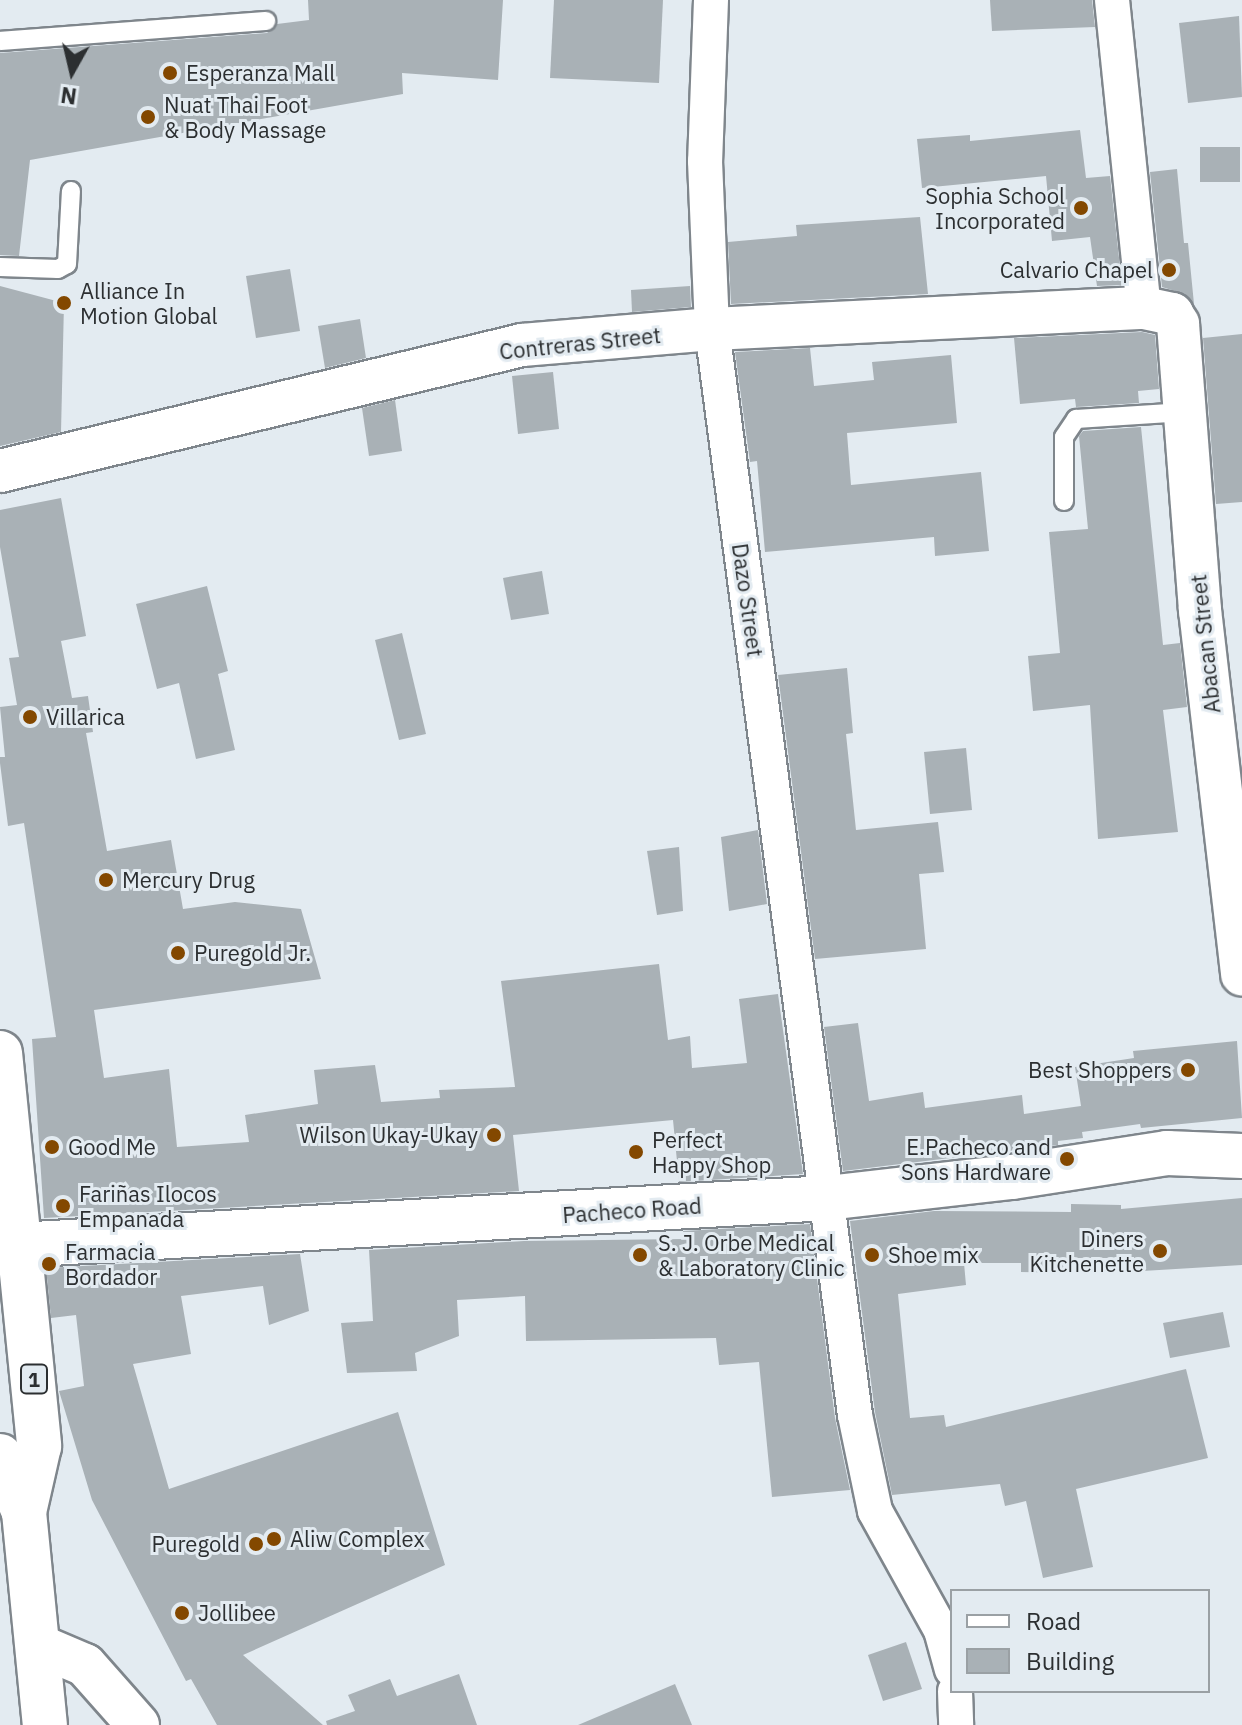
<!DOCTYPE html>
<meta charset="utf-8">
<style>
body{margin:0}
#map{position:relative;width:1242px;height:1725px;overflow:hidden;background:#e3ebf1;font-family:"IBM Plex Sans",sans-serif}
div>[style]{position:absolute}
.building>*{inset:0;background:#a9b1b6}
.roads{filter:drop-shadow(2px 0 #7f868c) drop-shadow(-2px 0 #7f868c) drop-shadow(0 2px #7f868c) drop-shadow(0 -2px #7f868c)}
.service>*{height:18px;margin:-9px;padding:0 9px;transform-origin:9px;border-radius:9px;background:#fff}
.minor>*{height:34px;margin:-17px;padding:0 17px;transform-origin:17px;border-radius:17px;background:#fff}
.tertiary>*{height:42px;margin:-21px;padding:0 21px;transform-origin:21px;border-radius:21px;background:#fff}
.secondary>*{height:44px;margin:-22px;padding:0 22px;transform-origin:22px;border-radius:22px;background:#fff}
.trunk>*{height:44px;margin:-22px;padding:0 22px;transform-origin:22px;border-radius:22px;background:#fff}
.dots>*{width:22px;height:22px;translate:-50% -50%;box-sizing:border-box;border:4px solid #e3ebf1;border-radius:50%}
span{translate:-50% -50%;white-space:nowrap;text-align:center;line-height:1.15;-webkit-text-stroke:6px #e3ebf1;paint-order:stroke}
.shield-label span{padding:2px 6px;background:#e3ebf1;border:2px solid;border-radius:6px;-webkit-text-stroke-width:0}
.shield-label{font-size:20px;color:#2c2f31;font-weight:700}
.poi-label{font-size:22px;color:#2c2f31}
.left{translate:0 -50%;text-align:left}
.right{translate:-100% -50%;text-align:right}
.street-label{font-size:22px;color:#2c2f31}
.legend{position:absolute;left:950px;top:1589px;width:260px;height:104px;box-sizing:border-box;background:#e3ebf1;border:2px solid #9aa0a4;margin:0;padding:10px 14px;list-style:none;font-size:24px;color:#2c2f31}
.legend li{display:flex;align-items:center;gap:16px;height:40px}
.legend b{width:40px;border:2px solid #9aa0a4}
.north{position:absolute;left:32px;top:32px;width:80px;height:80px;-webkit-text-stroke:6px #e3ebf1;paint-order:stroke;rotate:188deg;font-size:22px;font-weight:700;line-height:32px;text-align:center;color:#2c2f31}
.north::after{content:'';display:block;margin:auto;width:28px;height:36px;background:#2c2f31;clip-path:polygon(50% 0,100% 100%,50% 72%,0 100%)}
</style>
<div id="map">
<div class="building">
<div style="clip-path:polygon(308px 0,503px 0,498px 80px,402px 73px,403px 94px,30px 160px,19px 256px,0 255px,0 53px,267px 33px,277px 24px,309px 20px)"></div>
<div style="clip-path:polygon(554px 0,663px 0,659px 83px,550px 78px)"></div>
<div style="clip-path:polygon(990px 0,1092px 0,1095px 27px,992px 31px)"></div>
<div style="clip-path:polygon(1239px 16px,1242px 97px,1188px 103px,1179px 23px)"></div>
<div style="clip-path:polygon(1080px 130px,1086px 178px,1110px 176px,1122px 285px,1097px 286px,1090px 237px,1052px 241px,1046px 176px,922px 188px,917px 139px,970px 135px,970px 141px)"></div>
<div style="clip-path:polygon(1200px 147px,1240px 147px,1240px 182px,1200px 182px)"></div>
<div style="clip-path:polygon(1177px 169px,1184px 243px,1188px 243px,1194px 304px,1185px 294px,1162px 287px,1150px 172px)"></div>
<div style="clip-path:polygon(920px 217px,928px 294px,731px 304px,728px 242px,797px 236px,796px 225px)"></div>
<div style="clip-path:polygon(290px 269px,300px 331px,256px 338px,246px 276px)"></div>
<div style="clip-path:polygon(0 286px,64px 303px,61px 432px,0 446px)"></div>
<div style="clip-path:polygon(690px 286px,691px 307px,632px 312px,631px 290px)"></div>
<div style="clip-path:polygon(360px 319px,366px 358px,325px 368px,318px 326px)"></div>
<div style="clip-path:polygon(1142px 332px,1155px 335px,1159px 389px,1138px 391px,1139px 403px,1076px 407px,1075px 399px,1020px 404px,1014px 338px)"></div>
<div style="clip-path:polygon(1242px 334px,1242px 502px,1216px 504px,1203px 338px)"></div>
<div style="clip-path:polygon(810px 348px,814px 386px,874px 380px,872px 362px,951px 355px,957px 423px,847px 433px,851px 485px,981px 472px,989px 551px,935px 556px,934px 537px,765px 552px,757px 461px,750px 462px,735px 352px)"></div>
<div style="clip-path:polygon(553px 372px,559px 429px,518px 434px,512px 376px)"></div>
<div style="clip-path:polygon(395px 400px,402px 451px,369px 456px,362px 408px)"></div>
<div style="clip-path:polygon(1141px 427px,1163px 645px,1180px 643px,1187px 707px,1163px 710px,1178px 832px,1098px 839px,1090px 705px,1033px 711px,1028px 656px,1060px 653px,1049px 532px,1088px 529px,1079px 436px,1083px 431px)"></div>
<div style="clip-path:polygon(61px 498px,86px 636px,61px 641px,72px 698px,88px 696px,93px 732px,86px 733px,107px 851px,171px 840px,183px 909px,235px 902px,301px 909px,321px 979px,94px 1010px,104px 1078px,169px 1069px,177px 1147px,249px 1142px,245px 1115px,318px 1104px,314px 1070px,375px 1065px,381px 1102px,440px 1098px,439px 1090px,515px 1087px,501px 981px,659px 964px,668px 1040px,690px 1036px,692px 1068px,747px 1063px,739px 999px,778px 994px,803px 1174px,679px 1182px,673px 1120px,513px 1135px,519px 1191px,44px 1218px,32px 1039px,56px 1037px,24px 823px,8px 826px,0 763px,0 757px,5px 757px,0 707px,17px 705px,9px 658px,19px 657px,0 547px,0 510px)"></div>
<div style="clip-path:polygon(542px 571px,549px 614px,511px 620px,503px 578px)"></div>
<div style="clip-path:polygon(207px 586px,228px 671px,218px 674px,235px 750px,196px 759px,179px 683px,157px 689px,136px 604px)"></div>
<div style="clip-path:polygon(402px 633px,426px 734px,399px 740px,375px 640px)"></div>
<div style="clip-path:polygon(847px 668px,853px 733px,846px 734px,856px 830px,938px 822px,944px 872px,919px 874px,926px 949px,815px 959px,778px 675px)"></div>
<div style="clip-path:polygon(966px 748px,972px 810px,930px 814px,924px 752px)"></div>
<div style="clip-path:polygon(758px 830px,767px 904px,729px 911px,721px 837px)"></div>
<div style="clip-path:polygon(679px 847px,683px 911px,657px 915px,647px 851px)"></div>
<div style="clip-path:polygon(858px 1023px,869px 1101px,923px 1092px,925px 1108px,1022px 1095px,1024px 1114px,1081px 1106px,1075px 1067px,1134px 1058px,1133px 1051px,1237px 1041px,1242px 1118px,1141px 1128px,1140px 1124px,1082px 1132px,1083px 1138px,1058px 1141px,1058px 1145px,843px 1171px,824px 1027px)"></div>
<div style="clip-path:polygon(1242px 1198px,1242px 1265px,1126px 1272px,1125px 1258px,1069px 1258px,1069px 1273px,1021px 1272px,1021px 1263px,964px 1263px,966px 1285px,898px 1294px,910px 1418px,944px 1415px,946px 1427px,1186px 1369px,1208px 1458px,1076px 1489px,1093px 1567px,1043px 1578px,1026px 1501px,1005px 1506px,1000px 1484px,892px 1495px,875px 1412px,850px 1221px,934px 1211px,1071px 1212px,1071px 1204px,1121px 1205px,1121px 1209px)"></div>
<div style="clip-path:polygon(810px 1224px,835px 1418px,850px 1490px,772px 1497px,759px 1362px,719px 1365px,716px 1338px,526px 1341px,525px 1296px,457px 1300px,459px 1336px,415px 1353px,417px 1371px,347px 1373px,341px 1323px,373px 1321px,369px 1250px,524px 1241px,684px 1239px,683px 1231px)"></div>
<div style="clip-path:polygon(300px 1254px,309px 1311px,269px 1325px,263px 1286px,181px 1296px,191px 1354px,133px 1364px,169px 1489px,398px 1412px,445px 1565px,243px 1655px,323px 1725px,217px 1725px,191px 1679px,186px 1681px,92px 1500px,59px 1391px,84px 1386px,76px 1315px,51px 1318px,46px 1268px)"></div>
<div style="clip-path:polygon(1223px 1312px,1230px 1347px,1170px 1358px,1163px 1323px)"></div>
<div style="clip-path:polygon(906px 1642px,922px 1689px,883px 1701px,868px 1655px)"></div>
<div style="clip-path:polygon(459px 1674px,477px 1725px,327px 1725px,326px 1721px,355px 1711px,348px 1695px,390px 1679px,397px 1696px)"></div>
<div style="clip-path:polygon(675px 1684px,692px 1725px,578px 1725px)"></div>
</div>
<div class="roads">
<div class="service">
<div style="left:0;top:41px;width:267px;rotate:-4.3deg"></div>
<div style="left:0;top:267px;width:58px;rotate:2deg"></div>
<div style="left:58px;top:269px;width:10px;rotate:-29deg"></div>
<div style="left:67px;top:264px;width:73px;rotate:-86.9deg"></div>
<div style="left:1064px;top:501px;width:64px;rotate:-90deg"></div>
<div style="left:1064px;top:437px;width:22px;rotate:-56deg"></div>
<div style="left:1076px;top:419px;width:109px;rotate:-3.7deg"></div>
</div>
<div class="minor">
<div style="left:711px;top:0;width:161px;rotate:92.1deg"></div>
<div style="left:705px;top:161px;width:168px;rotate:87.6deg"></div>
<div style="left:712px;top:329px;width:1095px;rotate:82.5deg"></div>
<div style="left:855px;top:1415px;width:98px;rotate:78.2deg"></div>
<div style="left:875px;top:1511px;width:136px;rotate:61deg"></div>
<div style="left:941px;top:1630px;width:41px;rotate:74.6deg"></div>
<div style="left:1112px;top:0;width:310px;rotate:84.1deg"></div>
<div style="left:955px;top:1691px;width:34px;rotate:88deg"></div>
</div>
<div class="tertiary">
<div style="left:0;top:471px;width:537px;rotate:-13.57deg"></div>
<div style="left:522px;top:345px;width:191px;rotate:-4.8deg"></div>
<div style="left:712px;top:329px;width:433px;rotate:-2.8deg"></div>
<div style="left:1144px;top:308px;width:29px;rotate:12deg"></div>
<div style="left:1172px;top:314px;width:12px;rotate:59deg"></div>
<div style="left:1178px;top:324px;width:287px;rotate:85.6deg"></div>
<div style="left:1200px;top:610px;width:367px;rotate:83.4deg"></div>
<div style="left:38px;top:1645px;width:51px;rotate:23.1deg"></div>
<div style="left:85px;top:1665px;width:80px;rotate:48.5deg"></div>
</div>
<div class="secondary">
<div style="left:0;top:1246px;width:828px;rotate:-3.32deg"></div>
<div style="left:827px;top:1198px;width:186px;rotate:-6.5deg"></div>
<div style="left:1012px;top:1177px;width:157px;rotate:-8.8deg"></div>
<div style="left:1167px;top:1153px;width:75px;rotate:2.3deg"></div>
</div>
<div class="trunk">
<div style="left:0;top:1053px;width:395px;rotate:84.3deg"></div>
<div style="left:39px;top:1446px;width:68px;rotate:102.8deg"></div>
<div style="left:0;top:1456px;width:61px;rotate:66.8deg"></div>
<div style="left:24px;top:1512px;width:214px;rotate:84.4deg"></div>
</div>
</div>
<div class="dots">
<div style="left:170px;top:73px;background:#834800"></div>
<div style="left:148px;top:117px;background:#834800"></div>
<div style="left:1081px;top:208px;background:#834800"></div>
<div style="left:1169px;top:270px;background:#834800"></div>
<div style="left:64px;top:303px;background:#834800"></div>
<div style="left:30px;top:717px;background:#834800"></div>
<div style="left:106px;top:880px;background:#834800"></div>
<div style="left:178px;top:953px;background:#834800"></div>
<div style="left:1188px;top:1070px;background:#834800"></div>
<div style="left:494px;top:1135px;background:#834800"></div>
<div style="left:52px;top:1147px;background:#834800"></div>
<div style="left:636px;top:1152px;background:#834800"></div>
<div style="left:1067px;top:1159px;background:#834800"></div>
<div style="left:63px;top:1206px;background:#834800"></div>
<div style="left:1160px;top:1251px;background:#834800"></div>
<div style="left:640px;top:1255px;background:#834800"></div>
<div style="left:872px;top:1255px;background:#834800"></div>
<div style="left:49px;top:1264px;background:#834800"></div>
<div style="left:274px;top:1539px;background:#834800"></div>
<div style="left:256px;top:1544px;background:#834800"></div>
<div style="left:182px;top:1613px;background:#834800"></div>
</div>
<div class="shield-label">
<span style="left:34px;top:1379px">1</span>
</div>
<div class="poi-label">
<span class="left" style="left:186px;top:73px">Esperanza Mall</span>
<span class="left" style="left:164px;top:117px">Nuat Thai Foot<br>&amp; Body Massage</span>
<span class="right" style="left:1065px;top:208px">Sophia School<br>Incorporated</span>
<span class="right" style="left:1153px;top:270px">Calvario Chapel</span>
<span class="left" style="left:80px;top:303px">Alliance In<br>Motion Global</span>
<span class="left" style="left:46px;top:717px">Villarica</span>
<span class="left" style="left:122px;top:880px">Mercury Drug</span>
<span class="left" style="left:194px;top:953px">Puregold Jr.</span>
<span class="right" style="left:1172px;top:1070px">Best Shoppers</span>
<span class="right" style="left:478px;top:1135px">Wilson Ukay-Ukay</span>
<span class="left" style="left:652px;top:1152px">Perfect<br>Happy Shop</span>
<span class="right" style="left:1051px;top:1159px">E.Pacheco and<br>Sons Hardware</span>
<span class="left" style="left:68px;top:1147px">Good Me</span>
<span class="left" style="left:79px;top:1206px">Fariñas Ilocos<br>Empanada</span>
<span class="right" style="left:1144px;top:1251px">Diners<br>Kitchenette</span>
<span class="left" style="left:658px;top:1255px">S. J. Orbe Medical<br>&amp; Laboratory Clinic</span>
<span class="left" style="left:65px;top:1264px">Farmacia<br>Bordador</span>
<span class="left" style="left:888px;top:1255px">Shoe mix</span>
<span class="left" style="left:290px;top:1539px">Aliw Complex</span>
<span class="right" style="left:240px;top:1544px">Puregold</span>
<span class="left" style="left:198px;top:1613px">Jollibee</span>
</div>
<div class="street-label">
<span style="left:580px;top:343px;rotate:-6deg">Contreras Street</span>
<span style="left:748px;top:600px;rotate:82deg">Dazo Street</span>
<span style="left:1205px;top:644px;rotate:-96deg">Abacan Street</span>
<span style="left:632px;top:1210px;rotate:-4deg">Pacheco Road</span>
</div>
<ul class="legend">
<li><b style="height:10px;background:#fff"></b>Road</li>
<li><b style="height:22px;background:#a9b1b6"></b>Building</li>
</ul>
<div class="north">N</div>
</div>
